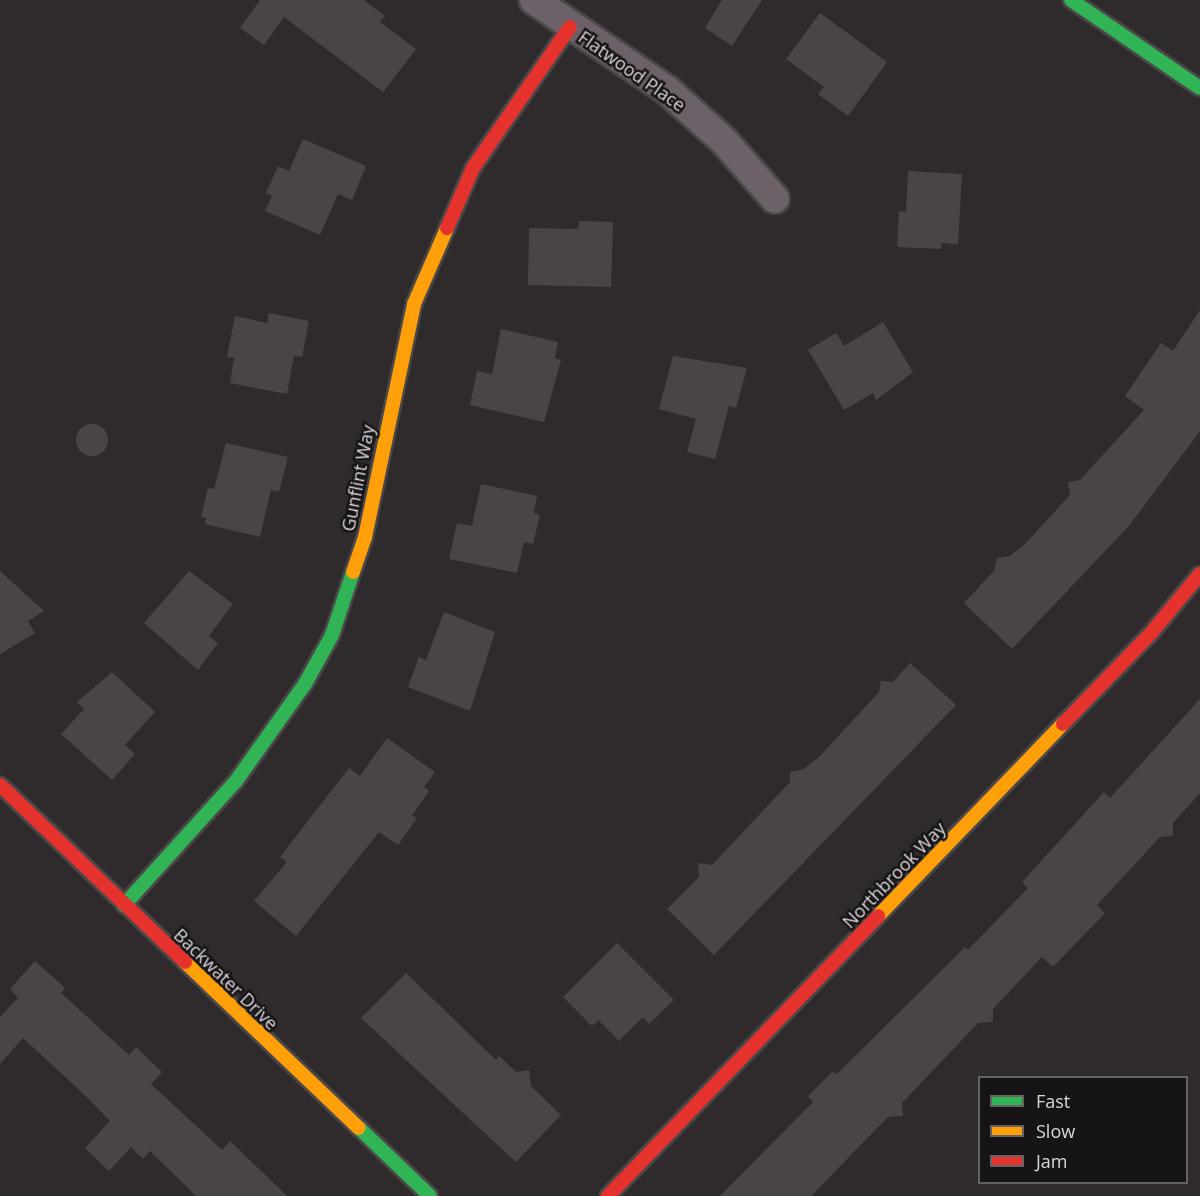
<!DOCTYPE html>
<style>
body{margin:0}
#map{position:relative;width:1200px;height:1196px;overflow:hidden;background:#2f2b2d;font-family:"Open Sans",sans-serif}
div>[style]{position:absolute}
.building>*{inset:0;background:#494547}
.round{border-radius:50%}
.roads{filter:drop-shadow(2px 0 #4a4749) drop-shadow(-2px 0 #4a4749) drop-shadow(0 2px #4a4749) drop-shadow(0 -2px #4a4749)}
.street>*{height:28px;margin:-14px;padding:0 14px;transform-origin:14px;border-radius:14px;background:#6d6169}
.fast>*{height:14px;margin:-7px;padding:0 7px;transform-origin:7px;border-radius:7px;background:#30b455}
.slow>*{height:14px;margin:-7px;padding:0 7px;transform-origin:7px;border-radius:7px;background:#ff9f0a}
.jam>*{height:14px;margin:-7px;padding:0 7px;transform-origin:7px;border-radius:7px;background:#e5322d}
span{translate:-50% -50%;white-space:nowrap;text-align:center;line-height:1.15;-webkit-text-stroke:5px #161416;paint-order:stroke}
.street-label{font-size:18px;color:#dbd6d9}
.legend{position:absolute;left:978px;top:1076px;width:210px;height:108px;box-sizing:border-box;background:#161416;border:2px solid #656264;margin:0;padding:8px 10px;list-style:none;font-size:18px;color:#dbd6d9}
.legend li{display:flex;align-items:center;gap:12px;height:30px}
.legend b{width:30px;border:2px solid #656264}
</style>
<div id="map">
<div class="building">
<div style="clip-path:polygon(260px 0,364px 0,385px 16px,380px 22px,416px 49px,383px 92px,284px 17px,264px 45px,240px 28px)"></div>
<div style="clip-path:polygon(722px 0,762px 0,732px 46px,705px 28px)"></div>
<div style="clip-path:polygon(820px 13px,887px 62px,848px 116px,818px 94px,824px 87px,786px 59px)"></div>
<div style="clip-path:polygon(303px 139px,366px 166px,352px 200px,338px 194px,320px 235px,265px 211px,272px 196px,266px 193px,278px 166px,289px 171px)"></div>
<div style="clip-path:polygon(908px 171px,962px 174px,958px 244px,941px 243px,941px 249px,897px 247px,899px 211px,906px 212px)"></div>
<div style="clip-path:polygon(579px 221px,613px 222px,611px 287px,528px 285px,529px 228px,578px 229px)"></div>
<div style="clip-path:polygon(1200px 310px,1200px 431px,1128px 527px,1012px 649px,964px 603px,994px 571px,997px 558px,1010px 556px,1026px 543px,1070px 495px,1068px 482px,1080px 480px,1144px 410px,1125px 396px,1161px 343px,1173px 351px)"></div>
<div style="clip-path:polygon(269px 313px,309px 321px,302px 357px,294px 356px,287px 394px,230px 383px,234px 358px,227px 357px,235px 316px,267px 323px)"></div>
<div style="clip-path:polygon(883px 322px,913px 372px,876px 400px,873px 393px,844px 410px,808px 350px,836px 333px,844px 346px)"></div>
<div style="clip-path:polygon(501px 329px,558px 342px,555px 358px,561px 360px,544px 422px,470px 405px,477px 371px,492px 374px)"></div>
<div style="clip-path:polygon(673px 356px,747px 368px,736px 408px,729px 406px,715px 459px,687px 452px,696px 419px,659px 409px)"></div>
<div class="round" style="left:76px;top:424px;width:32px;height:32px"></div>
<div style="clip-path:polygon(226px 443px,288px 457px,279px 492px,271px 490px,260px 537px,205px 524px,206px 518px,201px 517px,208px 488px,214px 489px)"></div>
<div style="clip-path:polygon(481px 484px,537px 496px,534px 513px,540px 515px,533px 544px,524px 542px,517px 573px,449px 559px,457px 523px,472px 526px)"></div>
<div style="clip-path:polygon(0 571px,44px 611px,28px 621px,35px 633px,0 654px)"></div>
<div style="clip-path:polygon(189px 571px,233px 604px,209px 636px,218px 643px,198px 670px,144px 623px)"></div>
<div style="clip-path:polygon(444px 612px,495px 632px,470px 711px,408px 687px,419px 657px,426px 660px)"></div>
<div style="clip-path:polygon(910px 663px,956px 705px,714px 955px,667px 909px,699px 877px,698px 863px,712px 865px,790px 782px,790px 772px,804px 769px,820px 756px,879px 692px,881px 681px,893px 682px)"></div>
<div style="clip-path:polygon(112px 672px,155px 712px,125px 745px,135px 754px,112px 780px,61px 734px,84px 709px,77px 702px)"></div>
<div style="clip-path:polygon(1200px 699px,1200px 793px,1173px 823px,1173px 836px,1160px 837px,1097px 905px,1105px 913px,1053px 967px,1042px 957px,993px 1009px,993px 1022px,978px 1023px,902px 1103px,903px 1116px,888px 1117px,811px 1196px,720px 1196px,813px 1102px,808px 1096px,833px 1071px,837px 1074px,965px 947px,968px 950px,1028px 888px,1022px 882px,1104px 792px,1110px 798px)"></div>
<div style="clip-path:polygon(387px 738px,435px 772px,424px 787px,429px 791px,412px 815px,417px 818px,398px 845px,379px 832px,296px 936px,254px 901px,287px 862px,280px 857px,349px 768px,360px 776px)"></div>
<div style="clip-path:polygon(617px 943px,674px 1000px,649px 1024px,643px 1017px,619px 1041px,598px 1020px,592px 1026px,563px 997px)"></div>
<div style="clip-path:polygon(35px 961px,65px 988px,61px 993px,129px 1055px,136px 1047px,162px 1072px,151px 1084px,222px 1150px,230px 1141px,287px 1196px,196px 1196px,150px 1151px,143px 1159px,131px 1147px,109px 1171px,85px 1148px,110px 1121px,89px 1099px,23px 1038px,0 1064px,0 1017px,18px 998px,10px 989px)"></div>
<div style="clip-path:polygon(406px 973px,496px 1060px,499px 1056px,516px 1072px,529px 1070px,531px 1086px,561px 1115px,516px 1162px,361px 1018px)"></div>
</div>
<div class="roads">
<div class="street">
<div style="left:534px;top:0;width:161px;rotate:34.1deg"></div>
<div style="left:667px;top:90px;width:76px;rotate:41.8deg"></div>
<div style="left:724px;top:141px;width:77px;rotate:48.7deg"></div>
</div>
<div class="fast">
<div style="left:1071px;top:0;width:156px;rotate:34.3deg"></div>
<div style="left:124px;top:905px;width:167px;rotate:-47.9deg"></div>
<div style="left:236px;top:781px;width:119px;rotate:-54.6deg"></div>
<div style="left:305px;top:684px;width:56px;rotate:-61.1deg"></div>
<div style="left:332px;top:635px;width:66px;rotate:-71.6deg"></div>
<div style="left:359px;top:1128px;width:98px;rotate:43.8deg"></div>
</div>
<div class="slow">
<div style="left:353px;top:572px;width:37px;rotate:-71deg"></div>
<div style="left:365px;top:537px;width:238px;rotate:-78.1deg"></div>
<div style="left:414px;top:304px;width:83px;rotate:-66.5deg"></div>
<div style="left:878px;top:916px;width:267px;rotate:-46.1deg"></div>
<div style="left:185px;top:962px;width:240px;rotate:43.7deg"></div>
</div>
<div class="jam">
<div style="left:447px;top:228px;width:65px;rotate:-66.6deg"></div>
<div style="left:473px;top:168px;width:171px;rotate:-55.5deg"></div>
<div style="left:1063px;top:724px;width:128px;rotate:-45.9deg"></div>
<div style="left:1152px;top:632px;width:75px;rotate:-50.4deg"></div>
<div style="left:0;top:785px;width:256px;rotate:43.7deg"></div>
<div style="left:608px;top:1196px;width:389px;rotate:-46deg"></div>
</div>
</div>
<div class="street-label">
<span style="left:632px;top:71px;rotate:35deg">Flatwood Place</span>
<span style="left:358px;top:478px;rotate:-79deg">Gunflint Way</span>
<span style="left:894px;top:875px;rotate:-46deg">Northbrook Way</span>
<span style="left:226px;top:979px;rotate:44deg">Backwater Drive</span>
</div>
<ul class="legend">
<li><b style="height:8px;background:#30b455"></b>Fast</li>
<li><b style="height:8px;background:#ff9f0a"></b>Slow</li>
<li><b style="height:8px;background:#e5322d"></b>Jam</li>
</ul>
</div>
